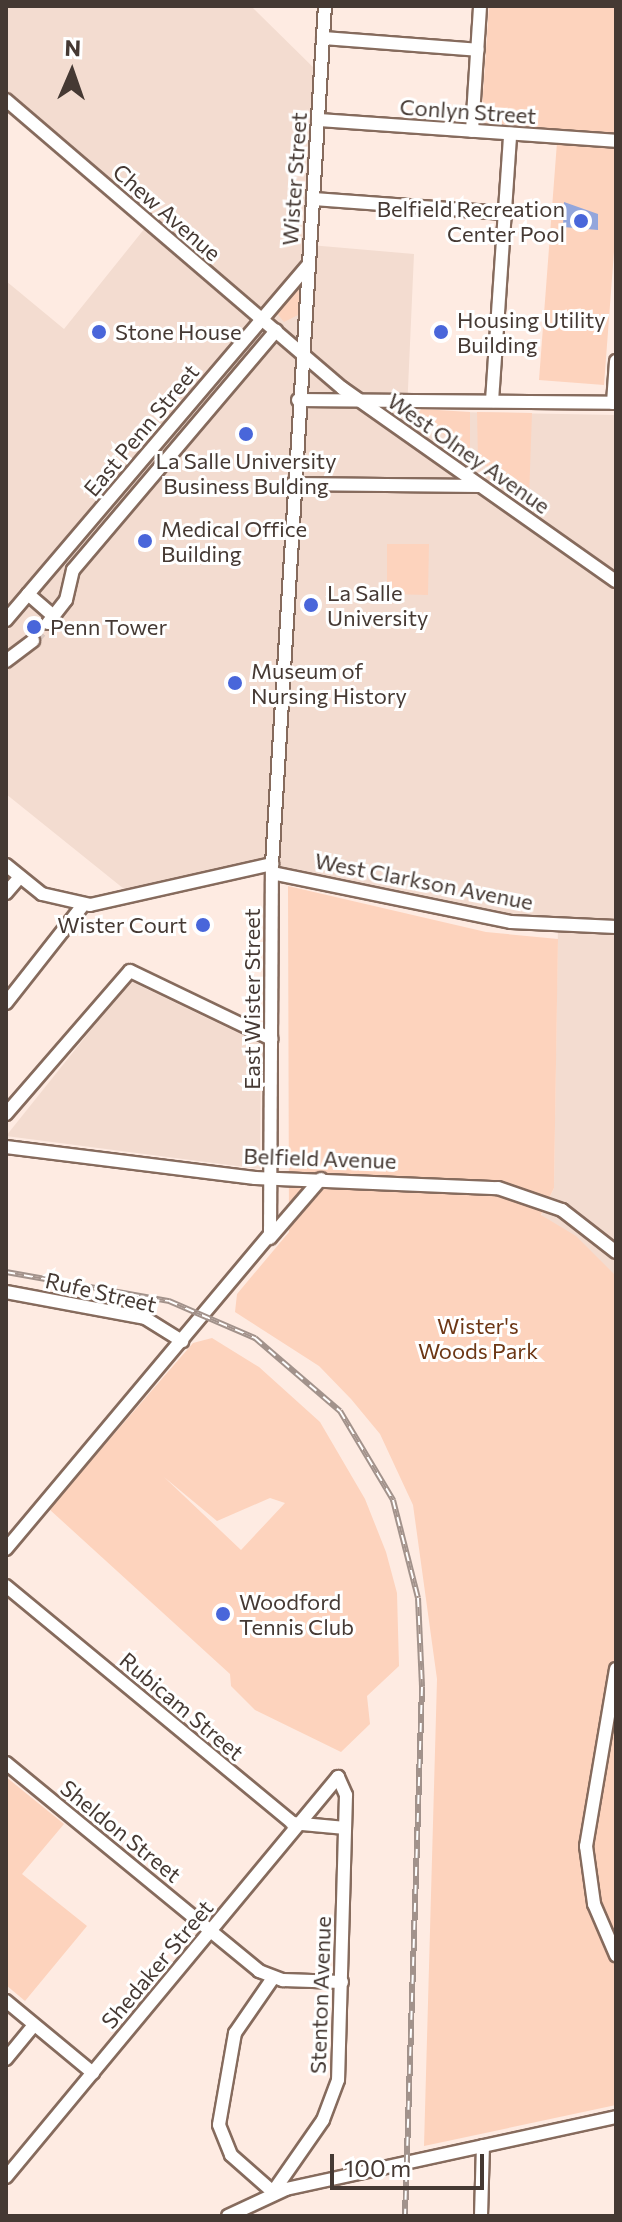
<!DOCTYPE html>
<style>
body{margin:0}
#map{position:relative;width:622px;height:2222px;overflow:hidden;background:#feebe2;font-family:Commissioner,sans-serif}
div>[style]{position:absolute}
.built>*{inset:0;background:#f3dcd0}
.green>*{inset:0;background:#fdd3bd}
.water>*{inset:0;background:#93a6dc}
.minor-tunnel>*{height:12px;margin-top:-6px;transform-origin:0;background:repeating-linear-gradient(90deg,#d9c7bf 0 12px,transparent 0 18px)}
.roads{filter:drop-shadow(2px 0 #866b5d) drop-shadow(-2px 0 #866b5d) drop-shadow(0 2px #866b5d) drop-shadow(0 -2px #866b5d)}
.minor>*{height:12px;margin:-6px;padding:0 6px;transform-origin:6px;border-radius:6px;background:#fff}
.rail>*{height:6px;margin-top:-3px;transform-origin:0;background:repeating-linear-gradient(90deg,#fff 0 9px,#a2928b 0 18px);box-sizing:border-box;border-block:2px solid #a2928b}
.dots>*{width:22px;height:22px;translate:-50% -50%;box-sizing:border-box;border:4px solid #fff;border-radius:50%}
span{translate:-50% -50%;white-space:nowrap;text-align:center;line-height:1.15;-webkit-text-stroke:6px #fff;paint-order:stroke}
.street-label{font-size:22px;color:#453933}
.poi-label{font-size:22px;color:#453933}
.right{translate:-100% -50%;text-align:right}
.left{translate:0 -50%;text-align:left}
.park-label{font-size:22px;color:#6d3715}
.frame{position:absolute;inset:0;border:8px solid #453933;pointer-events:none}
.north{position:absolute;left:32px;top:32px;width:80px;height:80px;-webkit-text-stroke:6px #fff;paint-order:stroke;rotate:2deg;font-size:22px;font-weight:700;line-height:32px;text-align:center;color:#453933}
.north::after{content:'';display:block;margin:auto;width:28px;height:36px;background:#453933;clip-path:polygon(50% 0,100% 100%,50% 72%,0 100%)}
.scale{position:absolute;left:330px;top:2154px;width:154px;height:36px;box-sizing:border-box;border:4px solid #453933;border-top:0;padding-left:10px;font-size:24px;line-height:28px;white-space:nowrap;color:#453933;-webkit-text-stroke:6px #fff;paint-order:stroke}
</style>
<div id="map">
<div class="built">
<div style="clip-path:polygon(6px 6px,251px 6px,321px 75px,310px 245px,414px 254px,407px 411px,616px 415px,616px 1276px,541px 1216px,554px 1188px,558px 925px,515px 923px,272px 864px,134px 897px,6px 794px,6px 281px,64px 329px,149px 223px,6px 100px)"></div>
<div style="clip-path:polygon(130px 981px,261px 1044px,260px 1169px,6px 1136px)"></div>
</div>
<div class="green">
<div style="clip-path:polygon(489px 6px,616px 6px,616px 225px,604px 385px,539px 380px,558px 129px,481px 122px)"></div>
<div style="clip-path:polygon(301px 282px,298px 315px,284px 322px,276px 312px)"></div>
<div style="clip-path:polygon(421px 409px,470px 412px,470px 453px,417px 416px)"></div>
<div style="clip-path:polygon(477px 412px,532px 413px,529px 498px,478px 460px)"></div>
<div style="clip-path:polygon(387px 544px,429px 544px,428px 595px,387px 594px)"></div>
<div style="clip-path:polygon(288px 886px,486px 932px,558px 939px,554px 1188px,541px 1215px,576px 1236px,616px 1276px,616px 2105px,424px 2146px,437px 1679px,413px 1505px,380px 1434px,351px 1399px,319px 1366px,235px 1312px,237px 1294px,289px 1232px)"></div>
<div style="clip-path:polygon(evenodd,212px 1338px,259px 1367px,320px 1422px,365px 1499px,386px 1552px,397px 1593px,399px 1666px,367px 1696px,370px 1724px,341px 1752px,255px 1710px,231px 1686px,230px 1674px,49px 1509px,193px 1343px,212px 1338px,164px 1477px,217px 1521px,270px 1498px,285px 1503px,241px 1550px,164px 1477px)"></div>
<div style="clip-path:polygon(6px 1777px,64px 1824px,22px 1874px,87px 1926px,25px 2001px,6px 1985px)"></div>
</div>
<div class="water">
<div style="clip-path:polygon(564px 202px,598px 214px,598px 230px,563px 227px)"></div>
</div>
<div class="minor-tunnel">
<div style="left:33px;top:641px;width:23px;rotate:-50deg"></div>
</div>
<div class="roads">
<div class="minor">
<div style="left:323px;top:38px;width:155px;rotate:4.4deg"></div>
<div style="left:6px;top:100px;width:443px;rotate:40.6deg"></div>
<div style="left:342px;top:388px;width:335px;rotate:35.2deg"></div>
<div style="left:318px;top:120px;width:299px;rotate:4deg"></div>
<div style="left:472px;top:131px;width:125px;rotate:-86.3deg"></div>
<div style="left:313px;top:199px;width:192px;rotate:4.2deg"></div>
<div style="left:298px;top:400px;width:318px;rotate:0.5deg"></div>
<div style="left:492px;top:401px;width:268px;rotate:-86.1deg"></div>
<div style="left:613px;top:403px;width:42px;rotate:-85.9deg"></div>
<div style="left:292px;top:484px;width:188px;rotate:0.6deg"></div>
<div style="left:28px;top:594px;width:33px;rotate:41deg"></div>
<div style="left:6px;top:620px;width:466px;rotate:-49.6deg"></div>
<div style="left:48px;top:623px;width:29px;rotate:-52deg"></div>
<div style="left:66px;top:600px;width:31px;rotate:-77deg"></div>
<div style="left:73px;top:570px;width:314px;rotate:-49.7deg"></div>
<div style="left:6px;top:661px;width:34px;rotate:-37deg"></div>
<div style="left:6px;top:865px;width:46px;rotate:38.9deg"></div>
<div style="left:42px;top:894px;width:49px;rotate:12.9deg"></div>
<div style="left:90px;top:905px;width:187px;rotate:-12.7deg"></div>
<div style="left:272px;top:873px;width:244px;rotate:11.6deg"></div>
<div style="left:511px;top:922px;width:105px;rotate:2.7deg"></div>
<div style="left:6px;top:893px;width:21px;rotate:-49deg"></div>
<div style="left:6px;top:1003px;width:125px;rotate:-51.8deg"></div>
<div style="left:6px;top:1114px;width:189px;rotate:-49.1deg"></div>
<div style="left:130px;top:971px;width:157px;rotate:25.7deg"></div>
<div style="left:6px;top:1147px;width:251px;rotate:7.1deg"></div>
<div style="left:255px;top:1178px;width:243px;rotate:2.4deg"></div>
<div style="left:498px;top:1188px;width:68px;rotate:19deg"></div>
<div style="left:562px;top:1210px;width:68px;rotate:37.9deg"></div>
<div style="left:270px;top:1238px;width:78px;rotate:-49.2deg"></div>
<div style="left:6px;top:1292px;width:141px;rotate:10.6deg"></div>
<div style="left:145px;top:1318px;width:44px;rotate:31.9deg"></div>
<div style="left:6px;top:1549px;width:411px;rotate:-50deg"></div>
<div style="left:270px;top:1234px;width:370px;rotate:-89.7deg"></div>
<div style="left:272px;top:864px;width:860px;rotate:-86.47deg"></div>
<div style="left:6px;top:1586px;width:371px;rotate:39.6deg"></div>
<div style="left:292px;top:1823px;width:53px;rotate:5.4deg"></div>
<div style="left:616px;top:1669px;width:180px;rotate:99.6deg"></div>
<div style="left:586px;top:1846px;width:59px;rotate:82.1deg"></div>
<div style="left:594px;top:1904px;width:56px;rotate:66.7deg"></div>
<div style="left:6px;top:1763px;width:328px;rotate:39.4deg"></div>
<div style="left:259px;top:1971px;width:26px;rotate:21deg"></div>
<div style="left:283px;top:1980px;width:59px;rotate:1.9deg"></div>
<div style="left:273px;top:1978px;width:67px;rotate:124.6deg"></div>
<div style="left:235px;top:2033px;width:93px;rotate:99.9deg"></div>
<div style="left:219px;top:2125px;width:32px;rotate:68deg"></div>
<div style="left:231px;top:2155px;width:56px;rotate:41.4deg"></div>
<div style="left:6px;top:2001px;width:113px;rotate:39.6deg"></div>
<div style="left:6px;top:2059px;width:44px;rotate:-50.5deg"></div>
<div style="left:6px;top:2177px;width:520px;rotate:-50.31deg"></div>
<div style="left:338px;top:1777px;width:20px;rotate:66deg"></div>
<div style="left:346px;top:1795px;width:285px;rotate:91.6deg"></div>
<div style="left:338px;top:2080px;width:43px;rotate:110.6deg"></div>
<div style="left:323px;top:2120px;width:88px;rotate:124.8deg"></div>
<div style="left:228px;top:2216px;width:64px;rotate:-25deg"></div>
<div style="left:286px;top:2189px;width:338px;rotate:-12.3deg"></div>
<div style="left:481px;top:2216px;width:70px;rotate:-88.4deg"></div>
</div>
</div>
<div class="rail">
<div style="left:6px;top:1272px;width:166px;rotate:10.1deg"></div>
<div style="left:169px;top:1301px;width:94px;rotate:23.3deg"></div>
<div style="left:255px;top:1338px;width:112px;rotate:40.7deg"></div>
<div style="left:340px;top:1411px;width:104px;rotate:59.2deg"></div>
<div style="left:393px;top:1500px;width:101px;rotate:75.7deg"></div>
<div style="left:418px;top:1598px;width:89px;rotate:87.4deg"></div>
<div style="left:422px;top:1687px;width:529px;rotate:91.84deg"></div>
</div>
<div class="dots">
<div style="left:581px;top:221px;background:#4966da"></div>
<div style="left:99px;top:332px;background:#4966da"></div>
<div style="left:441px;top:332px;background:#4966da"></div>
<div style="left:246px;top:434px;background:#4966da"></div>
<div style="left:145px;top:541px;background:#4966da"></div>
<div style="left:311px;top:605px;background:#4966da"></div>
<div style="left:34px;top:627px;background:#4966da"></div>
<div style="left:235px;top:683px;background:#4966da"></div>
<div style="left:203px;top:925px;background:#4966da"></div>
<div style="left:223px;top:1614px;background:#4966da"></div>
</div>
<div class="street-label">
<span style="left:468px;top:111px;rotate:4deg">Conlyn Street</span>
<span style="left:294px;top:179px;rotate:-86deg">Wister Street</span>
<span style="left:167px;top:212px;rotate:41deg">Chew Avenue</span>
<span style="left:141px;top:430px;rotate:-50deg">East Penn Street</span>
<span style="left:469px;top:453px;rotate:35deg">West Olney Avenue</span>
<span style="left:424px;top:881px;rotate:11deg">West Clarkson Avenue</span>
<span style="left:252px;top:999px;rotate:-90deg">East Wister Street</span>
<span style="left:320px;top:1158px;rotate:2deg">Belfield Avenue</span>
<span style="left:101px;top:1292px;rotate:13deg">Rufe Street</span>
<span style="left:182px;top:1706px;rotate:40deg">Rubicam Street</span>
<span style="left:121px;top:1831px;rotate:39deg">Sheldon Street</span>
<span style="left:157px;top:1964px;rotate:-50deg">Shedaker Street</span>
<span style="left:320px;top:1995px;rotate:-88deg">Stenton Avenue</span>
</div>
<div class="poi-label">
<span class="right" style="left:565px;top:221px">Belfield Recreation<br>Center Pool</span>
<span class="left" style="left:457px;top:332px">Housing Utility<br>Building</span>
<span class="left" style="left:115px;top:332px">Stone House</span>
<span style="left:246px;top:473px">La Salle University<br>Business Bulding</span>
<span class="left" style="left:161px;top:541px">Medical Office<br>Building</span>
<span class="left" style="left:327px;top:605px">La Salle<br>University</span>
<span class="left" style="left:50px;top:627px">Penn Tower</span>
<span class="left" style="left:251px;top:683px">Museum of<br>Nursing History</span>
<span class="right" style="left:187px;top:925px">Wister Court</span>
<span class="left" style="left:239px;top:1614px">Woodford<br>Tennis Club</span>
</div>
<div class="park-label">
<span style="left:478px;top:1338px">Wister's<br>Woods Park</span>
</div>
<div class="frame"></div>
<div class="north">N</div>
<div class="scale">100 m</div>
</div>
